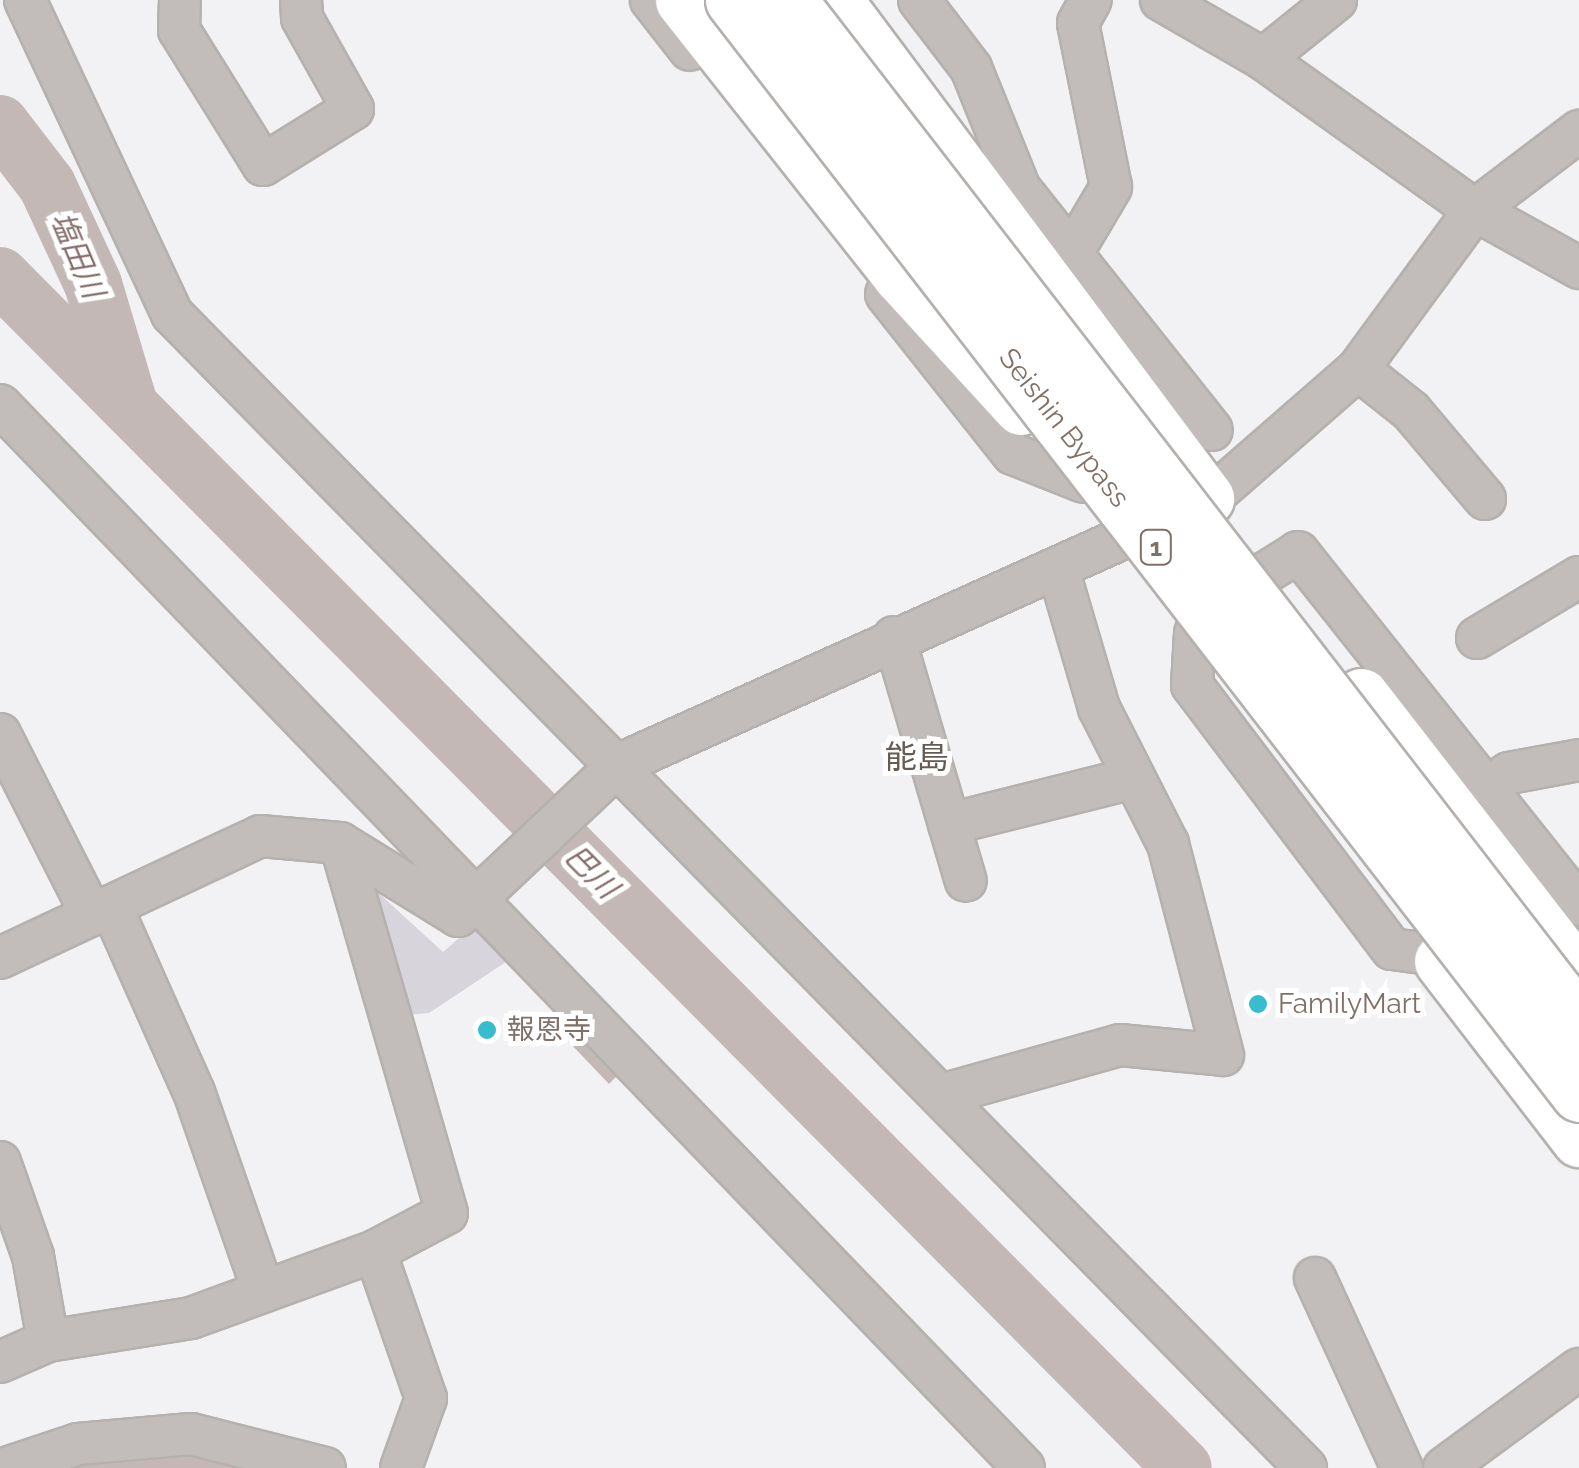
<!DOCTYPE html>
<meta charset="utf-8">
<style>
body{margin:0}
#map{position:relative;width:1579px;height:1468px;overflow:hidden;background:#f2f2f5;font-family:Raleway,"Noto Sans JP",sans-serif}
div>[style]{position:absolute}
.green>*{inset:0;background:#d8d4dc}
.water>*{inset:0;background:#c4b8b6}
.river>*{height:58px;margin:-29px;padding:0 29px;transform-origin:29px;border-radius:29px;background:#c4b8b6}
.roads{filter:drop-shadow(2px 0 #b5b1ae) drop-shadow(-2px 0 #b5b1ae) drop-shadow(0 2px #b5b1ae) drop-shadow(0 -2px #b5b1ae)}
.minor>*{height:40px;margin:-20px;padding:0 20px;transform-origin:20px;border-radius:20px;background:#c2bdba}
.highway>*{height:55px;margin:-27.5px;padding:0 27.5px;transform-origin:27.5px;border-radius:27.5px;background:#fff}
.bridges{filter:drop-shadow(2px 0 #b5b1ae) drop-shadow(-2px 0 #b5b1ae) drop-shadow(0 2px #b5b1ae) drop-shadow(0 -2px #b5b1ae)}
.highway-bridge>*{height:55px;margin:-27.5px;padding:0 27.5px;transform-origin:27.5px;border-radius:27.5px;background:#fff}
.dots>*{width:28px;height:28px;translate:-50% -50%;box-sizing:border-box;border:5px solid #fff;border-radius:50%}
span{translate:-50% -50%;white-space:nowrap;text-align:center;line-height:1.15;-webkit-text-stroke:10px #fff;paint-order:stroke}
.shield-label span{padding:2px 8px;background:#fff;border:2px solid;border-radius:8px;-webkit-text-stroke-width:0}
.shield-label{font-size:25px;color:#807067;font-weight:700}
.street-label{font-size:28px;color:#807067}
.poi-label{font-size:28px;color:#807067}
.left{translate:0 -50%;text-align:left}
.water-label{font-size:30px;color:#846d69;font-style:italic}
.quarter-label{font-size:32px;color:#665a54}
</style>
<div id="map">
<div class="green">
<div style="clip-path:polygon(372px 887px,443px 952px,475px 924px,509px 960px,429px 1013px,397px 1016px)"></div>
</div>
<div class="water">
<div style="clip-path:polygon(582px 1025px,625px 1068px,609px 1084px,567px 1040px)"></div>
</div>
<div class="river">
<div style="left:0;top:124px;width:77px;rotate:52.4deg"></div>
<div style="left:47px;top:185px;width:109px;rotate:65.1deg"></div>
<div style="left:93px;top:284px;width:119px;rotate:73.4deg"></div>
<div style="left:0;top:276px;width:1679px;rotate:45.22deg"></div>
<div style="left:86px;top:1468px;width:55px;rotate:-10.5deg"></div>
<div style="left:140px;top:1458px;width:80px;rotate:7.2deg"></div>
</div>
<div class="roads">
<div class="minor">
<div style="left:25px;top:0;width:347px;rotate:64.9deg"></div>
<div style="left:172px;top:314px;width:1618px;rotate:45.5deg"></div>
<div style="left:180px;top:0;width:30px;rotate:92deg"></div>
<div style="left:179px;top:30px;width:159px;rotate:58.1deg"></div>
<div style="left:263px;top:165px;width:106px;rotate:-31.9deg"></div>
<div style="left:353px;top:109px;width:104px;rotate:-119.3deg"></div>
<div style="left:302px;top:18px;width:18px;rotate:-93deg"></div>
<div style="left:651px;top:0;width:63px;rotate:52deg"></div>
<div style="left:919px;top:0;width:86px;rotate:52.6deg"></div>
<div style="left:971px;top:68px;width:131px;rotate:68deg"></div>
<div style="left:1020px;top:189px;width:308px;rotate:51.5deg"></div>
<div style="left:1161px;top:0;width:118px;rotate:30deg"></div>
<div style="left:1263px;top:59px;width:260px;rotate:35.5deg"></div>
<div style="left:1475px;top:210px;width:119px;rotate:29.1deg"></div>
<div style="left:1263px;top:59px;width:94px;rotate:-38.9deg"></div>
<div style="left:1072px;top:253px;width:77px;rotate:-59.4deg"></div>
<div style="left:1111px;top:187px;width:167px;rotate:-101.4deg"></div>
<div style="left:1078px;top:23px;width:26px;rotate:-61deg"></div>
<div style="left:886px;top:294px;width:204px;rotate:51.6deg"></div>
<div style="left:1013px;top:454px;width:76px;rotate:21.5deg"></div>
<div style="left:1358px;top:369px;width:68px;rotate:38.4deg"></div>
<div style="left:1411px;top:411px;width:115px;rotate:49.9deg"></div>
<div style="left:0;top:405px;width:1476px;rotate:46.07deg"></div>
<div style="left:1265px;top:573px;width:39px;rotate:-32deg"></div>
<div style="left:1298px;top:552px;width:451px;rotate:51.5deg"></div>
<div style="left:1195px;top:633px;width:52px;rotate:93.3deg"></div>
<div style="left:1192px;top:685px;width:331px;rotate:52.9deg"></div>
<div style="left:1392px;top:949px;width:45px;rotate:7.6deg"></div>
<div style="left:894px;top:637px;width:254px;rotate:73.6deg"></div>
<div style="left:1477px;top:638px;width:119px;rotate:-30.9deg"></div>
<div style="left:0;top:734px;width:203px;rotate:63.1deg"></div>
<div style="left:1467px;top:802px;width:51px;rotate:-34.6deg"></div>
<div style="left:1509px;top:773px;width:71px;rotate:-10.5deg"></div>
<div style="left:949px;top:824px;width:190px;rotate:-14deg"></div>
<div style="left:111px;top:906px;width:204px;rotate:66deg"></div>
<div style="left:194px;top:1092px;width:210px;rotate:70.8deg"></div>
<div style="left:0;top:958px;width:287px;rotate:-25.1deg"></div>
<div style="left:260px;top:836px;width:80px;rotate:5deg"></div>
<div style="left:340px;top:843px;width:139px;rotate:31.7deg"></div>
<div style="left:458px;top:916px;width:220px;rotate:-43.3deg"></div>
<div style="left:618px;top:765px;width:647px;rotate:-24.19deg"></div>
<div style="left:1208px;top:500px;width:199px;rotate:-41.1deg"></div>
<div style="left:1358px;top:369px;width:197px;rotate:-53.7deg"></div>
<div style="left:1475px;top:210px;width:131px;rotate:-37.2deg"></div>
<div style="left:941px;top:1095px;width:186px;rotate:-15.6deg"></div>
<div style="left:1120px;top:1045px;width:103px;rotate:5.5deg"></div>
<div style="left:1223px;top:1055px;width:218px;rotate:-104.6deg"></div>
<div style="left:1168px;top:844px;width:153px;rotate:-116.9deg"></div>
<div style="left:1099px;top:708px;width:145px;rotate:-106.4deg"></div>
<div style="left:0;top:1162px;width:100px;rotate:70.7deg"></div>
<div style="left:33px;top:1256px;width:86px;rotate:80deg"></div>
<div style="left:48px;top:1341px;width:145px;rotate:-9.1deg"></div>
<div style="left:191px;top:1318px;width:196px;rotate:-20deg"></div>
<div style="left:375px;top:1251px;width:81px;rotate:-27.8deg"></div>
<div style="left:447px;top:1213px;width:385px;rotate:-106.1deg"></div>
<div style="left:375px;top:1251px;width:156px;rotate:70.9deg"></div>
<div style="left:426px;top:1398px;width:74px;rotate:109.7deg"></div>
<div style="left:1315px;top:1278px;width:209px;rotate:65.4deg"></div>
<div style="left:0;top:1362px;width:52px;rotate:-23.6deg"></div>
<div style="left:6px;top:1468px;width:76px;rotate:-18.4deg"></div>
<div style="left:78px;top:1444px;width:113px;rotate:-5.1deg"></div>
<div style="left:191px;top:1434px;width:138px;rotate:14.2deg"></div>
<div style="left:1444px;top:1468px;width:167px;rotate:-36.3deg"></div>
</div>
<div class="highway">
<div style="left:683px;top:0;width:350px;rotate:51.7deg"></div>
<div style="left:900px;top:275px;width:179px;rotate:47.5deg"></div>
<div style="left:834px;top:0;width:622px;rotate:53.24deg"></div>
<div style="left:1361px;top:696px;width:356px;rotate:52.2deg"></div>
<div style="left:1442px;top:961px;width:225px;rotate:52.4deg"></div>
</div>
</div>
<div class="bridges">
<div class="highway-bridge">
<div style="left:733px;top:0;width:1383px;rotate:52.28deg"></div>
<div style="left:788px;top:0;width:1293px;rotate:52.29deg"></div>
</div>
</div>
<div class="dots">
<div style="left:1258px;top:1004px;background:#37bcd0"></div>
<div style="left:487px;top:1030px;background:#37bcd0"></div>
</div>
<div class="shield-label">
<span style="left:1156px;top:547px">1</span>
</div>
<div class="street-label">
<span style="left:1064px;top:428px;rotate:52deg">Seishin Bypass</span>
</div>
<div class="poi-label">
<span class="left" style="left:1278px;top:1004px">FamilyMart</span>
<span class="left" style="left:507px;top:1030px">報恩寺</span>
</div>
<div class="water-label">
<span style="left:77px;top:255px;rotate:67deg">塩田川</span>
<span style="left:591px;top:872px;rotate:45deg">巴川</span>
</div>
<div class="quarter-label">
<span style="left:917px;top:757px">能島</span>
</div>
</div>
